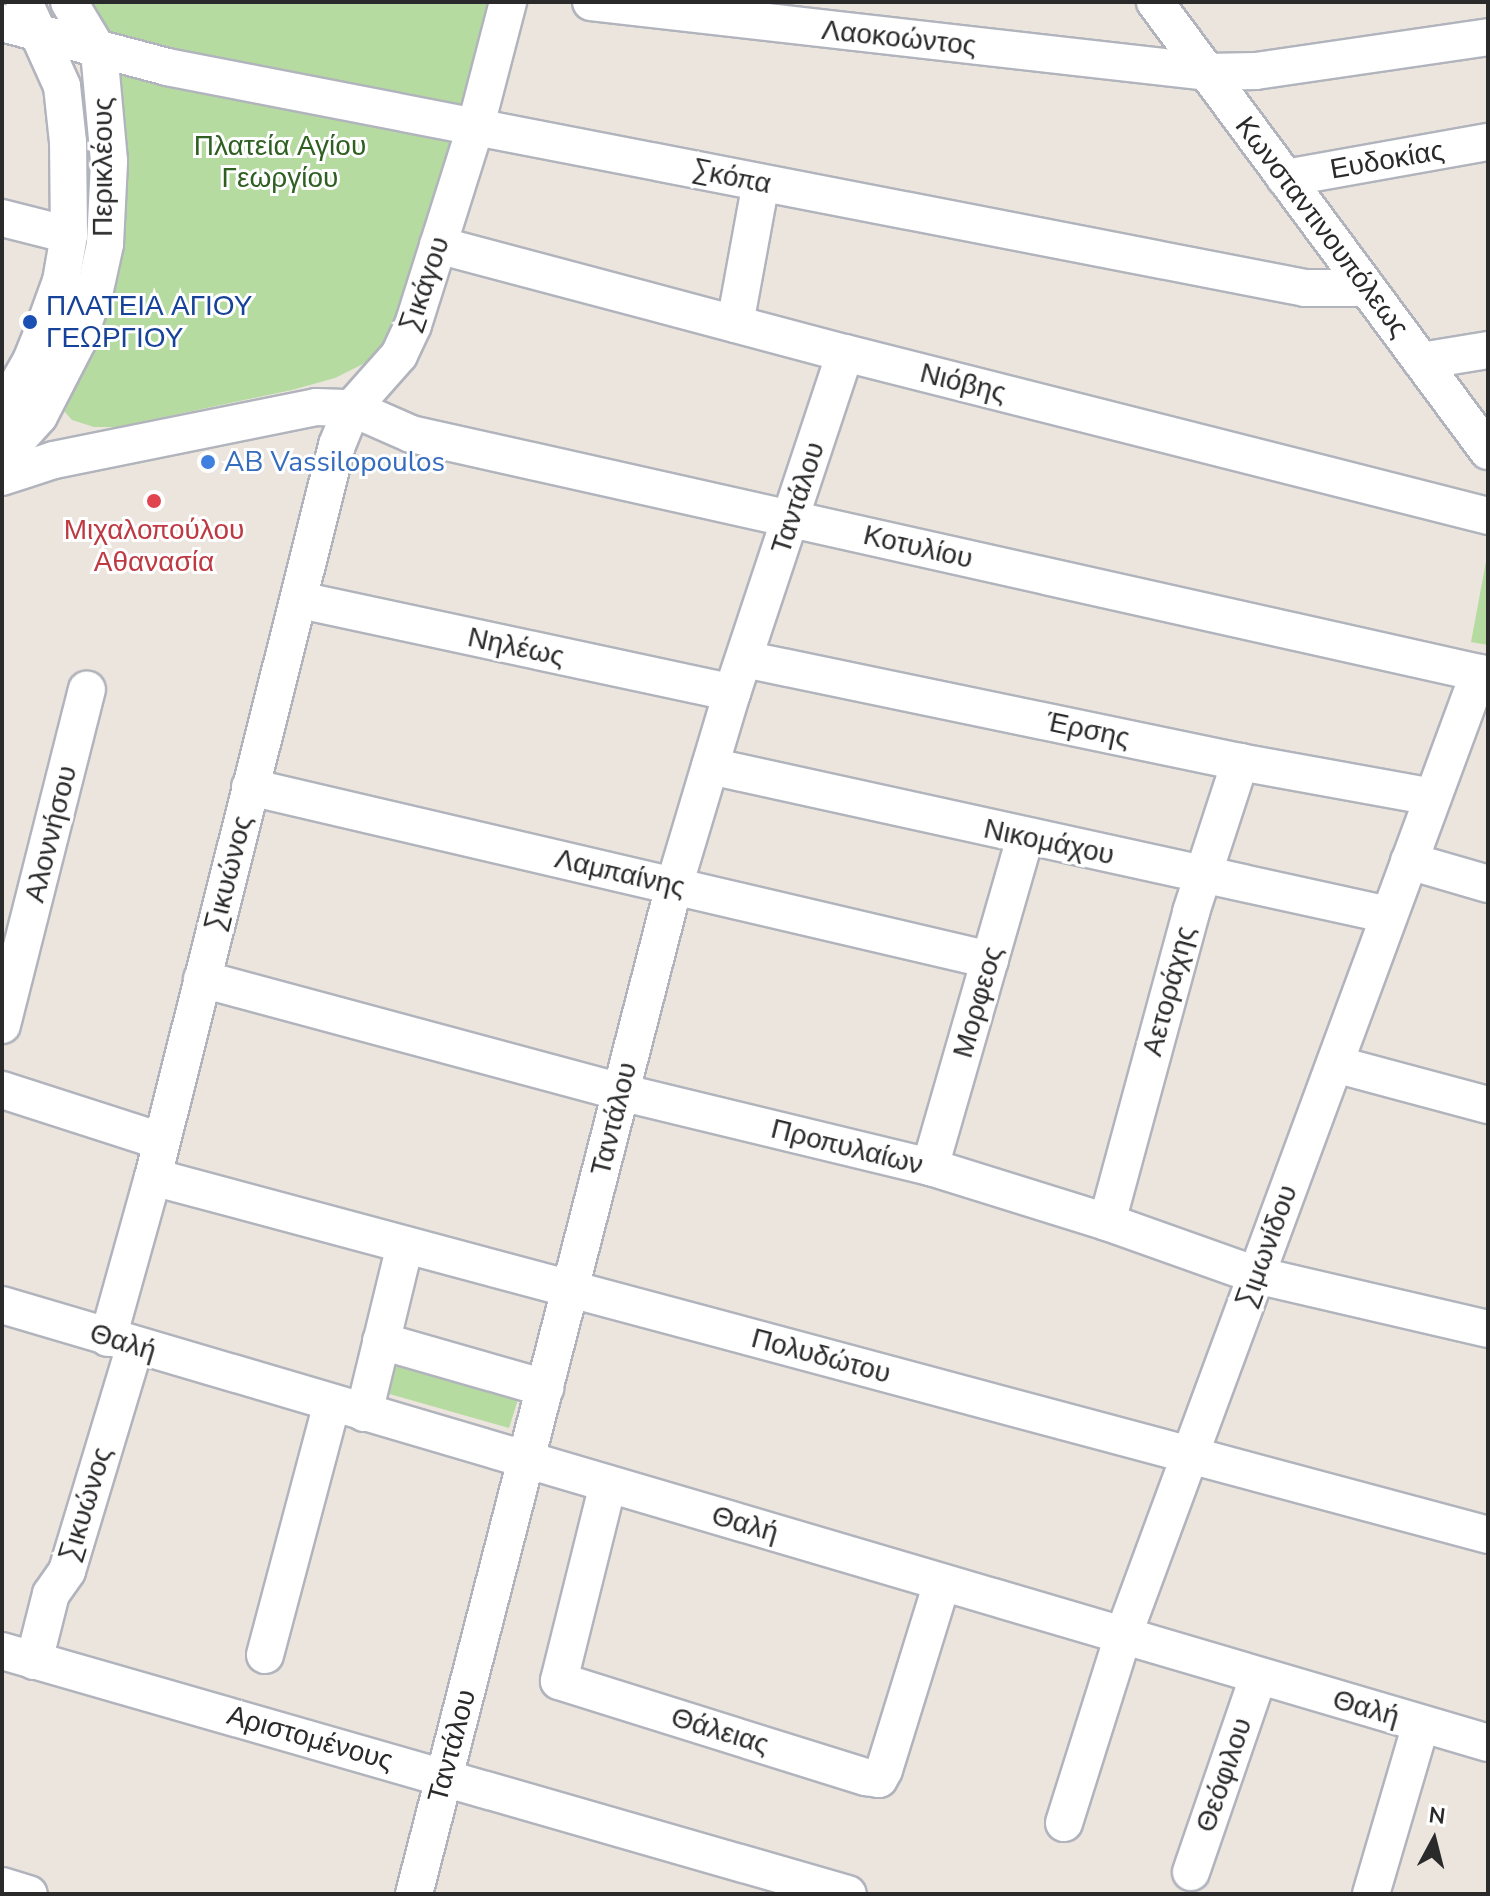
<!DOCTYPE html>
<meta charset="utf-8">
<style>
body{margin:0}
#map{position:relative;width:1490px;height:1896px;overflow:hidden;background:#ebe5de;font-family:"Nunito Sans",sans-serif}
div>[style]{position:absolute}
.green>*{inset:0;background:#b5dba0}
.roads{filter:drop-shadow(2px 0 #b1b4bc) drop-shadow(-2px 0 #b1b4bc) drop-shadow(0 2px #b1b4bc) drop-shadow(0 -2px #b1b4bc)}
.minor>*{height:36px;margin:-18px;padding:0 18px;transform-origin:18px;border-radius:18px;background:#fff}
.dots>*{width:22px;height:22px;translate:-50% -50%;box-sizing:border-box;border:4px solid #fff;border-radius:50%}
span{translate:-50% -50%;white-space:nowrap;text-align:center;line-height:1.15;-webkit-text-stroke:6px #fff;paint-order:stroke}
.street-label{font-size:28px;color:#2a2a2a}
.park-label{font-size:28px;color:#2f6022}
.transit-label{font-size:28px;color:#164399}
.left{translate:0 -50%;text-align:left}
.shop-label{font-size:28px;color:#366cbe}
.health-label{font-size:28px;color:#be3a42}
.frame{position:absolute;inset:0;border:4px solid #2a2a2a;pointer-events:none}
.north{position:absolute;left:1394px;top:1800px;width:80px;height:80px;-webkit-text-stroke:6px #fff;paint-order:stroke;rotate:7deg;font-size:22px;font-weight:700;line-height:32px;text-align:center;color:#2a2a2a}
.north::after{content:'';display:block;margin:auto;width:28px;height:36px;background:#2a2a2a;clip-path:polygon(50% 0,100% 100%,50% 72%,0 100%)}
</style>
<div id="map">
<div class="green">
<div style="clip-path:polygon(89px 2px,489px 2px,466px 106px,397px 330px,384px 348px,363px 364px,335px 378px,292px 390px,117px 427px,94px 427px,72px 420px,64px 411px,64px 401px,109px 296px,116px 43px)"></div>
<div style="clip-path:polygon(1488px 551px,1488px 645px,1471px 642px)"></div>
<div style="clip-path:polygon(390px 1352px,521px 1390px,509px 1428px,379px 1391px)"></div>
</div>
<div class="roads">
<div class="minor">
<div style="left:591px;top:2px;width:620px;rotate:6.48deg"></div>
<div style="left:1207px;top:72px;width:49px;rotate:-1.2deg"></div>
<div style="left:1256px;top:71px;width:234px;rotate:-8.3deg"></div>
<div style="left:1155px;top:2px;width:559px;rotate:53.44deg"></div>
<div style="left:2px;top:23px;width:171px;rotate:14.9deg"></div>
<div style="left:167px;top:67px;width:1159px;rotate:10.99deg"></div>
<div style="left:1305px;top:288px;width:62px"></div>
<div style="left:1285px;top:178px;width:206px;rotate:-10.1deg"></div>
<div style="left:2px;top:218px;width:69px;rotate:14.2deg"></div>
<div style="left:438px;top:245px;width:421px;rotate:14.9deg"></div>
<div style="left:845px;top:353px;width:663px;rotate:14.22deg"></div>
<div style="left:735px;top:324px;width:143px;rotate:-79.6deg"></div>
<div style="left:1421px;top:361px;width:68px;rotate:-9.3deg"></div>
<div style="left:2px;top:412px;width:59px;rotate:-60.4deg"></div>
<div style="left:31px;top:361px;width:35px;rotate:-68deg"></div>
<div style="left:44px;top:328px;width:50px;rotate:-70.1deg"></div>
<div style="left:61px;top:281px;width:47px;rotate:-80.1deg"></div>
<div style="left:69px;top:235px;width:93px;rotate:-90.6deg"></div>
<div style="left:68px;top:142px;width:56px;rotate:-96.1deg"></div>
<div style="left:62px;top:86px;width:92px;rotate:-114.3deg"></div>
<div style="left:2px;top:457px;width:55px;rotate:-47.9deg"></div>
<div style="left:39px;top:416px;width:83px;rotate:-62.8deg"></div>
<div style="left:77px;top:342px;width:55px;rotate:-70.9deg"></div>
<div style="left:95px;top:290px;width:47px;rotate:-77.7deg"></div>
<div style="left:105px;top:244px;width:83px;rotate:-87.2deg"></div>
<div style="left:109px;top:161px;width:109px;rotate:-95.2deg"></div>
<div style="left:99px;top:52px;width:58px;rotate:-121deg"></div>
<div style="left:2px;top:477px;width:55px;rotate:-18.1deg"></div>
<div style="left:54px;top:460px;width:267px;rotate:-11.4deg"></div>
<div style="left:316px;top:407px;width:36px;rotate:2deg"></div>
<div style="left:352px;top:408px;width:64px;rotate:23.8deg"></div>
<div style="left:411px;top:434px;width:1104px;rotate:12.61deg"></div>
<div style="left:300px;top:600px;width:442px;rotate:12.1deg"></div>
<div style="left:744px;top:659px;width:507px;rotate:11.73deg"></div>
<div style="left:1240px;top:762px;width:196px;rotate:10.3deg"></div>
<div style="left:710px;top:766px;width:695px;rotate:12.38deg"></div>
<div style="left:250px;top:787px;width:760px;rotate:13.16deg"></div>
<div style="left:1409px;top:861px;width:82px;rotate:16.2deg"></div>
<div style="left:202px;top:979px;width:433px;rotate:15.1deg"></div>
<div style="left:620px;top:1092px;width:319px;rotate:13.6deg"></div>
<div style="left:930px;top:1167px;width:185px;rotate:17.3deg"></div>
<div style="left:1107px;top:1222px;width:158px;rotate:19.6deg"></div>
<div style="left:1256px;top:1275px;width:238px;rotate:13.1deg"></div>
<div style="left:2px;top:1025px;width:346px;rotate:-75.8deg"></div>
<div style="left:1335px;top:1064px;width:158px;rotate:15deg"></div>
<div style="left:2px;top:1090px;width:167px;rotate:17.8deg"></div>
<div style="left:930px;top:1167px;width:343px;rotate:-73.9deg"></div>
<div style="left:153px;top:1177px;width:1382px;rotate:15.01deg"></div>
<div style="left:1107px;top:1222px;width:321px;rotate:-74.8deg"></div>
<div style="left:1191px;top:912px;width:158px;rotate:-71.9deg"></div>
<div style="left:2px;top:1305px;width:1549px;rotate:16.42deg"></div>
<div style="left:108px;top:1338px;width:167px;rotate:-74.4deg"></div>
<div style="left:153px;top:1177px;width:755px;rotate:-75.89deg"></div>
<div style="left:337px;top:445px;width:40px;rotate:-68deg"></div>
<div style="left:352px;top:408px;width:71px;rotate:-48.4deg"></div>
<div style="left:399px;top:355px;width:33px;rotate:-65deg"></div>
<div style="left:413px;top:325px;width:210px;rotate:-72.5deg"></div>
<div style="left:476px;top:125px;width:127px;rotate:-75.4deg"></div>
<div style="left:381px;top:1341px;width:171px;rotate:16deg"></div>
<div style="left:364px;top:1413px;width:173px;rotate:-76.3deg"></div>
<div style="left:608px;top:1484px;width:203px;rotate:104deg"></div>
<div style="left:559px;top:1681px;width:322px;rotate:17.4deg"></div>
<div style="left:866px;top:1777px;width:13px;rotate:9deg"></div>
<div style="left:879px;top:1779px;width:10px;rotate:-61deg"></div>
<div style="left:884px;top:1770px;width:196px;rotate:-72.8deg"></div>
<div style="left:2px;top:1651px;width:880px;rotate:16.03deg"></div>
<div style="left:265px;top:1655px;width:260px;rotate:-75.1deg"></div>
<div style="left:34px;top:1661px;width:69px;rotate:-75.8deg"></div>
<div style="left:51px;top:1594px;width:28px;rotate:-55deg"></div>
<div style="left:67px;top:1571px;width:235px;rotate:-73.2deg"></div>
<div style="left:1064px;top:1823px;width:196px;rotate:-72.5deg"></div>
<div style="left:1123px;top:1636px;width:1027px;rotate:-69.71deg"></div>
<div style="left:1191px;top:1872px;width:206px;rotate:-71deg"></div>
<div style="left:2px;top:1886px;width:28px;rotate:17deg"></div>
<div style="left:414px;top:1894px;width:1041px;rotate:-75.54deg"></div>
<div style="left:674px;top:886px;width:202px;rotate:-73.3deg"></div>
<div style="left:732px;top:693px;width:358px;rotate:-71.6deg"></div>
<div style="left:1371px;top:1894px;width:177px;rotate:-73.6deg"></div>
</div>
</div>
<div class="dots">
<div style="left:30px;top:322px;background:#1a4fb4"></div>
<div style="left:208px;top:462px;background:#3f7fe0"></div>
<div style="left:154px;top:501px;background:#e0444e"></div>
</div>
<div class="street-label">
<span style="left:899px;top:38px;rotate:6deg">Λαοκοώντος</span>
<span style="left:1387px;top:160px;rotate:-10deg">Ευδοκίας</span>
<span style="left:103px;top:167px;rotate:-90deg">Περικλέους</span>
<span style="left:732px;top:177px;rotate:11deg">Σκόπα</span>
<span style="left:1322px;top:227px;rotate:53deg">Κωνσταντινουπόλεως</span>
<span style="left:425px;top:284px;rotate:-71deg">Σικάγου</span>
<span style="left:963px;top:383px;rotate:14deg">Νιόβης</span>
<span style="left:798px;top:498px;rotate:-72deg">Ταντάλου</span>
<span style="left:918px;top:547px;rotate:13deg">Κοτυλίου</span>
<span style="left:516px;top:647px;rotate:12deg">Νηλέως</span>
<span style="left:1088px;top:730px;rotate:12deg">Έρσης</span>
<span style="left:51px;top:834px;rotate:-76deg">Αλοννήσου</span>
<span style="left:1049px;top:842px;rotate:12deg">Νικομάχου</span>
<span style="left:229px;top:873px;rotate:-76deg">Σικυώνος</span>
<span style="left:620px;top:873px;rotate:13deg">Λαμπαίνης</span>
<span style="left:1169px;top:991px;rotate:-75deg">Αετοράχης</span>
<span style="left:978px;top:1002px;rotate:-74deg">Μορφεος</span>
<span style="left:614px;top:1119px;rotate:-76deg">Ταντάλου</span>
<span style="left:847px;top:1147px;rotate:14deg">Προπυλαίων</span>
<span style="left:1267px;top:1246px;rotate:-70deg">Σιμωνίδου</span>
<span style="left:123px;top:1342px;rotate:17deg">Θαλή</span>
<span style="left:821px;top:1356px;rotate:15deg">Πολυδώτου</span>
<span style="left:86px;top:1504px;rotate:-73deg">Σικυώνος</span>
<span style="left:745px;top:1524px;rotate:16deg">Θαλή</span>
<span style="left:1366px;top:1708px;rotate:16deg">Θαλή</span>
<span style="left:720px;top:1731px;rotate:17deg">Θάλειας</span>
<span style="left:310px;top:1738px;rotate:16deg">Αριστομένους</span>
<span style="left:452px;top:1746px;rotate:-75deg">Ταντάλου</span>
<span style="left:1224px;top:1775px;rotate:-71deg">Θεόφιλου</span>
</div>
<div class="park-label">
<span style="left:280px;top:162px">Πλατεία Αγίου<br>Γεωργίου</span>
</div>
<div class="transit-label">
<span class="left" style="left:46px;top:322px">ΠΛΑΤΕΙΑ ΑΓΙΟΥ<br>ΓΕΩΡΓΙΟΥ</span>
</div>
<div class="shop-label">
<span class="left" style="left:224px;top:462px">AB Vassilopoulos</span>
</div>
<div class="health-label">
<span style="left:154px;top:546px">Μιχαλοπούλου<br>Αθανασία</span>
</div>
<div class="frame"></div>
<div class="north">N</div>
</div>
